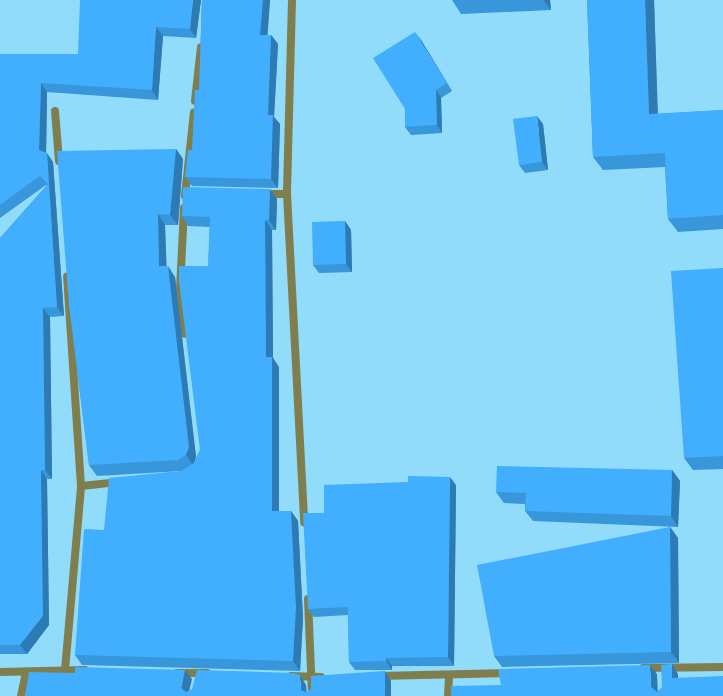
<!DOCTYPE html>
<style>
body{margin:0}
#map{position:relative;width:723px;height:696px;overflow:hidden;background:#91dcfa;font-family:"PT Sans Narrow",sans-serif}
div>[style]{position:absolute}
.street>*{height:8px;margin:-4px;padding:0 4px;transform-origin:4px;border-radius:4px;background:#817e4d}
.wall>*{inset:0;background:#3896da}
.shaded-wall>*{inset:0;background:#2e7ab2}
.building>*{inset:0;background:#41aefe}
span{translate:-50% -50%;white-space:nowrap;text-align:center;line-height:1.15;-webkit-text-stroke:4px #91dcfa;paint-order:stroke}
</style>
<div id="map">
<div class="street">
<div style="left:292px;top:0;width:194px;rotate:91.5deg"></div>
<div style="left:287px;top:194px;width:329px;rotate:87deg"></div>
<div style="left:195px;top:101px;width:54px;rotate:-83.7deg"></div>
<div style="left:55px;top:111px;width:50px;rotate:85.4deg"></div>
<div style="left:264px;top:194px;width:23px"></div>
<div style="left:185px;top:196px;width:84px;rotate:-83.9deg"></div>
<div style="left:184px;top:208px;width:83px;rotate:92.8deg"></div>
<div style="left:180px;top:291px;width:43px;rotate:83.4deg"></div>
<div style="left:81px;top:486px;width:37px;rotate:-6deg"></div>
<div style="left:308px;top:599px;width:97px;rotate:87.6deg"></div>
<div style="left:643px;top:668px;width:80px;rotate:-0.7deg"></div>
<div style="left:65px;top:670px;width:185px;rotate:-85deg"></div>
<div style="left:81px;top:486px;width:210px;rotate:-93.8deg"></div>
<div style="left:0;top:672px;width:85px;rotate:-1.3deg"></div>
<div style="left:177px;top:673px;width:30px"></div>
<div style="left:291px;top:676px;width:30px;rotate:2deg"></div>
<div style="left:379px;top:676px;width:130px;rotate:-1.3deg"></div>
<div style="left:21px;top:696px;width:25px;rotate:-78deg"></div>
<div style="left:448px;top:696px;width:21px;rotate:-87deg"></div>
</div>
<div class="wall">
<div style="clip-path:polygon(201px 0,196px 38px,163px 36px,158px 100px,47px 92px,46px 153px,53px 162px,64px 316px,50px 317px,52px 479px,47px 479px,49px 625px,27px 654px,0 654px,0 238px,47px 185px,46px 185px,0 218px,0 54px,78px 54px)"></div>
<div style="clip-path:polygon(202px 0,270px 0,267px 35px,271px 35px,278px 44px,274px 117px,280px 124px,278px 188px,192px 186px,185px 177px,192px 150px,199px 90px)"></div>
<div style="clip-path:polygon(452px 0,550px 0,551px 10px,461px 14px)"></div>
<div style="clip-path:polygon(587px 0,654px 0,658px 114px,723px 110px,723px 229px,678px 232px,668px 219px,665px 167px,603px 170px,593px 157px)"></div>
<div style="clip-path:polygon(421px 40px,452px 91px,441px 98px,442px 133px,411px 135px,405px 127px)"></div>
<div style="clip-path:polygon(543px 124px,548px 170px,525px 173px,519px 165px)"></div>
<div style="clip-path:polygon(176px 149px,183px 159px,178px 225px,165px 225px,166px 266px,175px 277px,196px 457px,194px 463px,200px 450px,210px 227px,188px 226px,182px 216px,277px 199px,276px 230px,272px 230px,273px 358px,279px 367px,279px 511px,291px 511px,298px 521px,303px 618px,300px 671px,82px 665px,75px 655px,104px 530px,182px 471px,97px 476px,89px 465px,69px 305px)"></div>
<div style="clip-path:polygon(345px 221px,351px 230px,352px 272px,319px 273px,313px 265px)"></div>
<div style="clip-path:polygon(723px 268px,723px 469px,693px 470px,684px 458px)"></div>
<div style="clip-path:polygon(672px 470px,680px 481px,678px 527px,533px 521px,525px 511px,525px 504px,504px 503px,496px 492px)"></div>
<div style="clip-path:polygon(456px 485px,454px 666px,392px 666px,392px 670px,355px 670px,349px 662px,348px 615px,314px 617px,308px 609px,324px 513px)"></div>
<div style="clip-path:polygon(670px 527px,678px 538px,679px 663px,502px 667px,494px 656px)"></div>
</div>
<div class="shaded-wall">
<div style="clip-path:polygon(193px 0,201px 0,196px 38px,190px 29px)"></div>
<div style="clip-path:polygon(263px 0,270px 0,267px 44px,260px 35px)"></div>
<div style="clip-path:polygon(543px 0,550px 0,551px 10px)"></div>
<div style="clip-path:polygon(645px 0,654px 0,658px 127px,649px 114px)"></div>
<div style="clip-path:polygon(156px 27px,163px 36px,158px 100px,152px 90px)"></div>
<div style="clip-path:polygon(415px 32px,421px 40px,452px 91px,447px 83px)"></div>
<div style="clip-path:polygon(271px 35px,278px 44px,274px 117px,280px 124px,278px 188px,271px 179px,268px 115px)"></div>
<div style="clip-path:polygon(41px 83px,47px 92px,46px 159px,39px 150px)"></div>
<div style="clip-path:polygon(436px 90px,441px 98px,442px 133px,437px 125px)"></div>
<div style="clip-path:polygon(537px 116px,543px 124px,548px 170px,542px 162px)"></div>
<div style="clip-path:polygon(176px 149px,183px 159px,178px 225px,170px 215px)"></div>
<div style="clip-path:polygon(47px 153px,53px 162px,64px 316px,57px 307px)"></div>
<div style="clip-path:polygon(270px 189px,277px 199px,276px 230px,269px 220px)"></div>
<div style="clip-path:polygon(158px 214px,165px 225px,167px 277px,159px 266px)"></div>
<div style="clip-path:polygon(265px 220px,272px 230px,273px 358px,279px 367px,279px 521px,272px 511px,266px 357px)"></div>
<div style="clip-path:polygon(345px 221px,351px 230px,352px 272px,346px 264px)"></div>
<div style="clip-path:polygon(168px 266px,175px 277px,196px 457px,193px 465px,186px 455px)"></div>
<div style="clip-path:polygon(43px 308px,50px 317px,52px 479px,45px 470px)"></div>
<div style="clip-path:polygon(41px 470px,47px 479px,49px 625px,27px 654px,20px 645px)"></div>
<div style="clip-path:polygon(672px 470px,680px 481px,678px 527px,671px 516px)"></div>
<div style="clip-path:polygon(450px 477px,456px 485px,454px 666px,448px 657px)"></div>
<div style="clip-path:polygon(291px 511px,298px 521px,303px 618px,300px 671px,293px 661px)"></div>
<div style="clip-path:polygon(670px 527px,678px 538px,679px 663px,671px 652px)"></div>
<div style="clip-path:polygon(386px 658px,392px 666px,392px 670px,386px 661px)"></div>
<div style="clip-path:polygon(672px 664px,678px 674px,678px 687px,672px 678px)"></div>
<div style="clip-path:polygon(650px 665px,657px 674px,658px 696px,651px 687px)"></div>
<div style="clip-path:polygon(185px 670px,192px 679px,188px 696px,181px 688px)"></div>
<div style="clip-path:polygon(385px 671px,391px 681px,391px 696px,385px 696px)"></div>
<div style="clip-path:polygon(300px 675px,306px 685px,307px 696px,301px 690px)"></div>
</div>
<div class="building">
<div style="clip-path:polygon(80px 0,193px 0,190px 29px,156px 27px,152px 90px,41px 83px,39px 150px,47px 153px,57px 307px,43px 308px,45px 470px,41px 470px,43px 616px,20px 645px,0 645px,0 238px,48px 184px,40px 176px,0 205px,0 54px,78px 54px)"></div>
<div style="clip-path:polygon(202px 0,263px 0,260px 35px,271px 35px,268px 115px,273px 115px,271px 179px,185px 177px,188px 150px,192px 150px,195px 90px,199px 90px)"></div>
<div style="clip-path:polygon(587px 0,645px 0,649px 114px,723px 110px,723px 215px,668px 219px,665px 153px,593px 157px)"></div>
<div style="clip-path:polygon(415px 32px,447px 83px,436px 90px,437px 125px,405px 127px,405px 109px,373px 58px)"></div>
<div style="clip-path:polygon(537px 116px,542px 162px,519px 165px,513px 119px)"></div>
<div style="clip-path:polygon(176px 149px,170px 215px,158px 214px,159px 266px,168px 266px,189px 447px,186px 455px,178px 460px,89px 465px,69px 305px,57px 151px)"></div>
<div style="clip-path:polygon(183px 187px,270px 189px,269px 220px,265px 220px,266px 357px,272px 357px,272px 511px,291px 511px,296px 608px,293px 661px,75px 655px,84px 529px,104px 530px,109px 478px,181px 471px,194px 463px,200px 450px,179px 281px,179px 266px,208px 266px,210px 217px,182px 216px)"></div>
<div style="clip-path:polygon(345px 221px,346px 264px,313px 265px,312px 222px)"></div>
<div style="clip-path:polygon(723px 268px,723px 456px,684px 458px,671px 271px)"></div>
<div style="clip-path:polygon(497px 466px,672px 470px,671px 516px,525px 511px,526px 493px,496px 492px)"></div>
<div style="clip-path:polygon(408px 476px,450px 477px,448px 657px,386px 658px,386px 661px,349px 662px,348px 607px,308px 609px,303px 513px,324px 513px,324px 485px,408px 482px)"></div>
<div style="clip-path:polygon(670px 527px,671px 652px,494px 656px,477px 565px)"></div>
<div style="clip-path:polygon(672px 664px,672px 678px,723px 676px,723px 696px,451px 696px,451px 686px,501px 685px,498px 669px,650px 665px,651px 687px,657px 692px,662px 687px,661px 665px)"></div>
<div style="clip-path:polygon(75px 667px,185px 670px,181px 688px,186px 692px,192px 689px,197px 670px,293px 673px,300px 675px,301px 690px,306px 692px,311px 689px,311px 676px,385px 671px,385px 696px,25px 696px,29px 672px,75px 673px)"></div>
</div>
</div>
